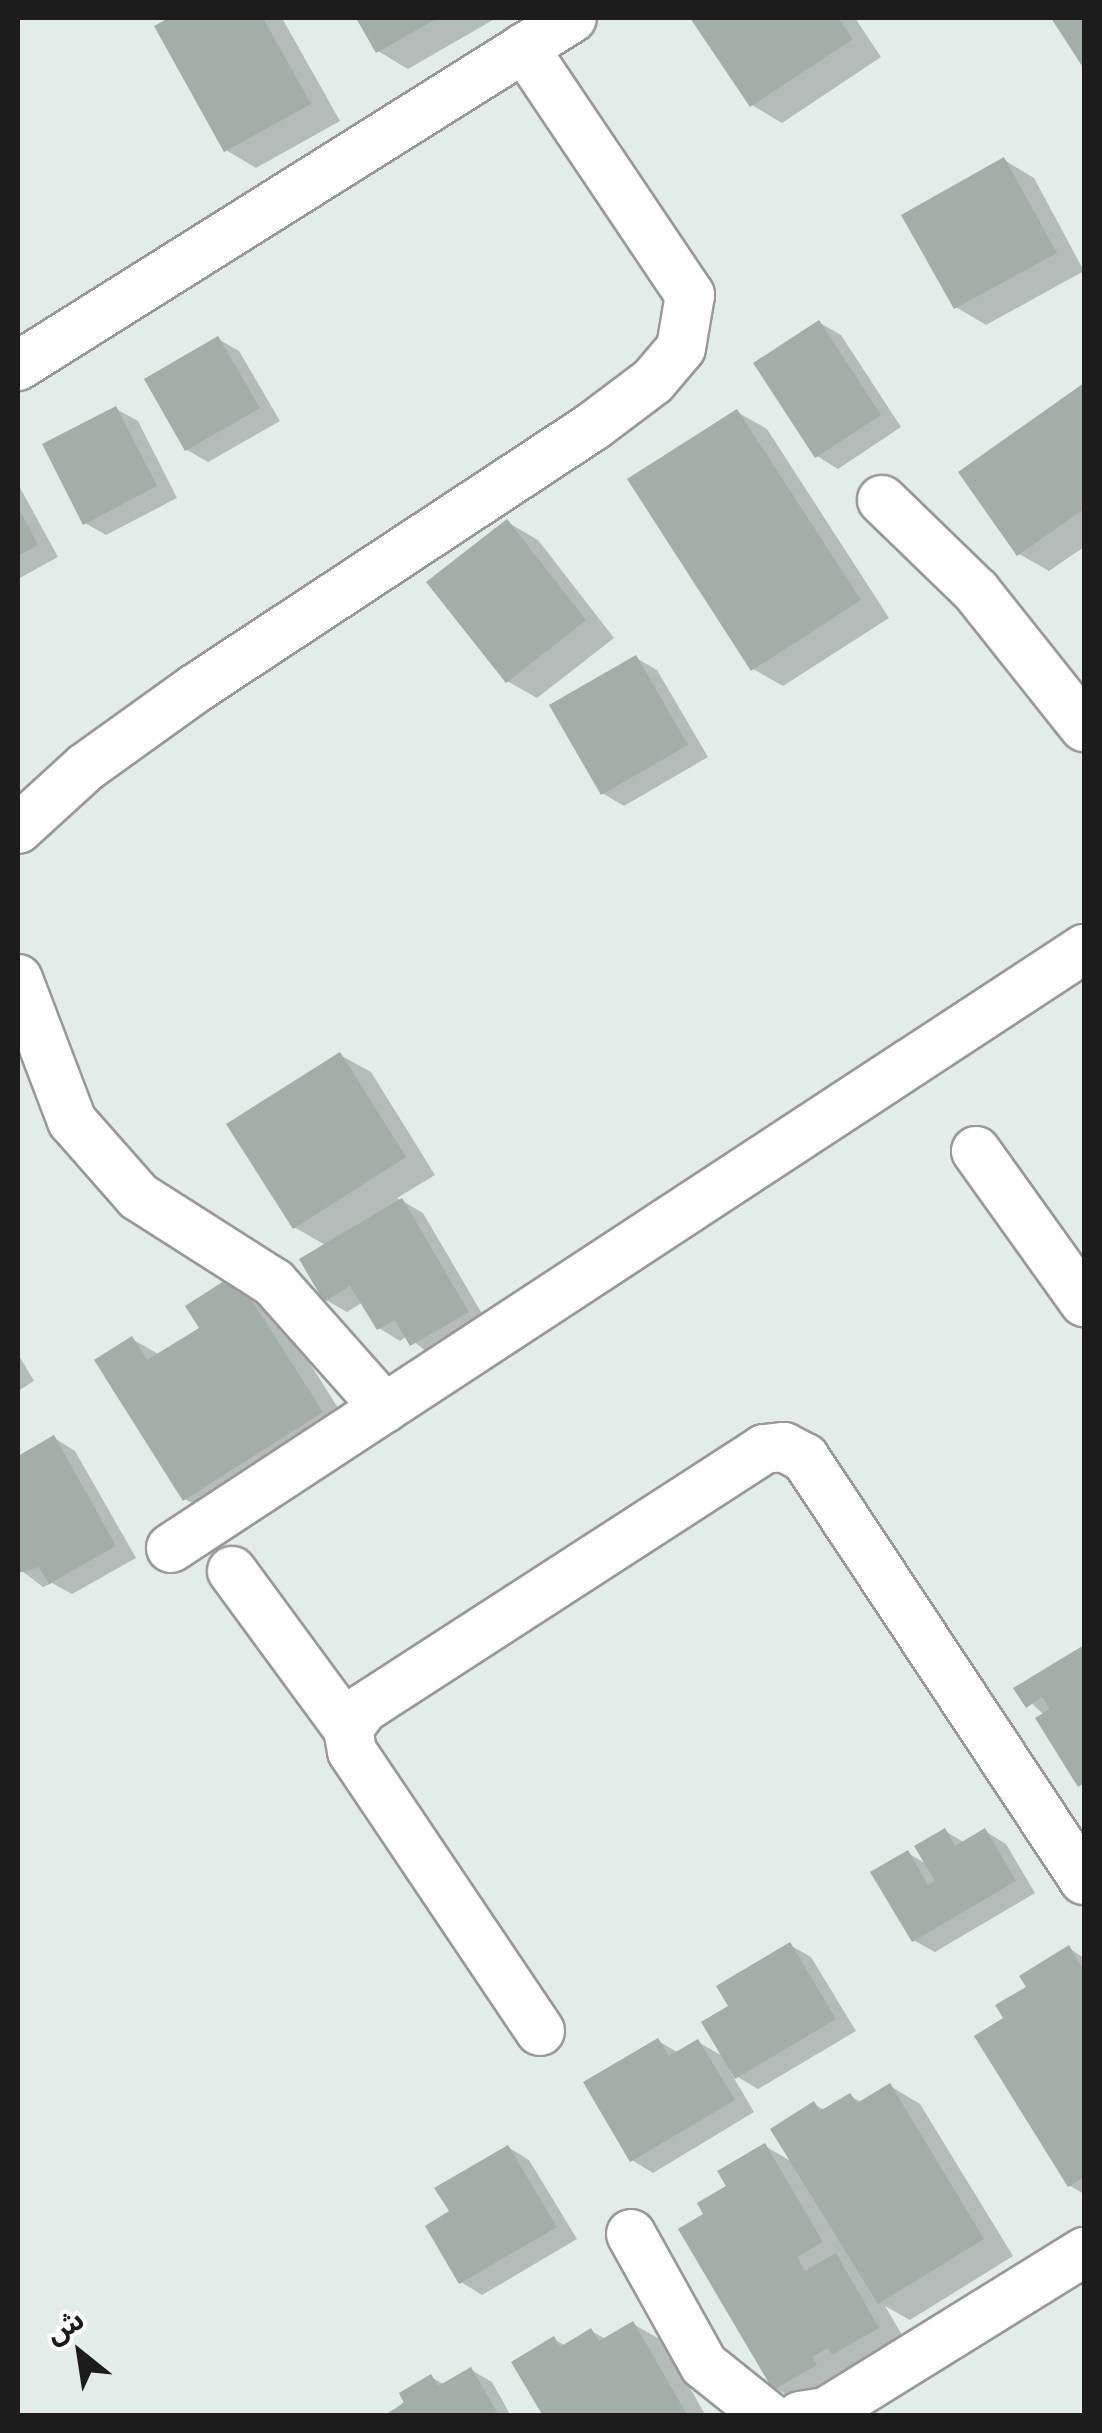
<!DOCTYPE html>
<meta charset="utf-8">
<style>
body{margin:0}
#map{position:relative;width:1102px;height:2433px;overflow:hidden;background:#e2ece9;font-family:"DM Sans","Noto Sans Arabic",sans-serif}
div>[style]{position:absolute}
.shadow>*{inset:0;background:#0003}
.building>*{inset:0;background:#a2aea7}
.roads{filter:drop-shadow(2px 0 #999) drop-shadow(-2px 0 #999) drop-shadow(0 2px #999) drop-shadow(0 -2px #999)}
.minor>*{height:48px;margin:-24px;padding:0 24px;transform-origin:24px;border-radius:24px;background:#fff}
span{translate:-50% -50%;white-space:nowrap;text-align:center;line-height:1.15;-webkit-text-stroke:8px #fff;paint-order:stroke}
.frame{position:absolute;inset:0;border:20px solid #1c1c1c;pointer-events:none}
.north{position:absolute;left:30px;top:2303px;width:100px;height:100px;-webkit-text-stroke:8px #fff;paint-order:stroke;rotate:330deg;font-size:28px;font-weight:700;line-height:40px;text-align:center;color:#1c1c1c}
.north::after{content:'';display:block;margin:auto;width:35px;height:45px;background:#1c1c1c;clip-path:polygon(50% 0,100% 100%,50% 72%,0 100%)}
</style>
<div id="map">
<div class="shadow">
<div style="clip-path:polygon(174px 18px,282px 18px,340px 121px,256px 168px,226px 150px,157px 27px)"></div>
<div style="clip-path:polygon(358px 18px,491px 18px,493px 20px,408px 69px,378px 51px)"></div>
<div style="clip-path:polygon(693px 18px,855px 18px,881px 57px,782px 123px,752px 105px)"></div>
<div style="clip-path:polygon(1004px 160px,1034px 178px,1084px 271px,986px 325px,956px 307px)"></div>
<div style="clip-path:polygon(820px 323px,841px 335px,901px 427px,838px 469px,817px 456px)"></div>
<div style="clip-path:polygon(218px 339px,239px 351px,280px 421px,208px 462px,187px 450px)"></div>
<div style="clip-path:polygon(1084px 386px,1084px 547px,1049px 571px,1019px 554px,962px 473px)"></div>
<div style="clip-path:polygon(116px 409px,138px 421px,177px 498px,106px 535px,85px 523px)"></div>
<div style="clip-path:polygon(737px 412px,767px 429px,889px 618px,783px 686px,753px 669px)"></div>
<div style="clip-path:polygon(18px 484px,58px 557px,18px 579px)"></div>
<div style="clip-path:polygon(507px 522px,538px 540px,614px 638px,537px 698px,507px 681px)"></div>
<div style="clip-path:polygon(636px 658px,657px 670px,708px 757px,624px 806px,602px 793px)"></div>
<div style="clip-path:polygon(340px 1055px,371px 1072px,435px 1175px,397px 1198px,423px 1213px,488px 1324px,433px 1357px,407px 1336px,400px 1341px,379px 1328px,363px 1302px,347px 1312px,326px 1300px,327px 1246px,294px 1227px)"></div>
<div style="clip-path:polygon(236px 1277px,266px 1294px,352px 1430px,215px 1516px,185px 1499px,132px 1339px,160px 1355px,203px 1329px)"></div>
<div style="clip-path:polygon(18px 1354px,34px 1381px,18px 1391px)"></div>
<div style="clip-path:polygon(54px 1438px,75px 1451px,136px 1558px,72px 1594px,52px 1583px,43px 1587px,18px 1568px,18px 1459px)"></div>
<div style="clip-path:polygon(1084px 1648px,1084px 1788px,1044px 1715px,1017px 1689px)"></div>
<div style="clip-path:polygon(945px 1831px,965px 1843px,985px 1831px,1006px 1844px,1035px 1893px,935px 1952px,913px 1940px,908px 1853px,928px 1865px)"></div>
<div style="clip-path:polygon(790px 1945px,811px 1957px,856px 2031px,758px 2089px,731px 2073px,754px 2112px,653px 2173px,632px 2160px,658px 2041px,679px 2053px,698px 2042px,726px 2058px,732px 2007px)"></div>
<div style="clip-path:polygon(1069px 1948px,1084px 1958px,1084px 2194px,1070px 2186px,1007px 2019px)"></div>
<div style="clip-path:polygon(890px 2086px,920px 2104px,1013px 2256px,910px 2320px,885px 2306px,908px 2345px,805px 2406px,775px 2388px,707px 2215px,765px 2146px,794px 2163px,814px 2104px,826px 2111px,850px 2096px,863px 2103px)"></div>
<div style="clip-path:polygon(508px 2147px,529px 2160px,577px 2239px,482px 2295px,461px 2282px,452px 2212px)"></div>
<div style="clip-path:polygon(633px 2324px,663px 2341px,706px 2416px,546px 2416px,554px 2339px,566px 2346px,591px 2331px,606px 2339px)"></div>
<div style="clip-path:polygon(471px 2370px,492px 2382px,511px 2416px,388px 2416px,431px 2377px,445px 2385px)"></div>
</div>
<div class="building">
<div style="clip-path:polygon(169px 18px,263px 18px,311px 104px,224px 152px,154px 26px)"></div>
<div style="clip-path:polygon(356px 18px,438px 18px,376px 53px)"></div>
<div style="clip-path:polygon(690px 18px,838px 18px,853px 39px,750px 107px)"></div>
<div style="clip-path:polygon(1051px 18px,1084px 18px,1084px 69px)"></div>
<div style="clip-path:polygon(1004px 157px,1057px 253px,954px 309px,901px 215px)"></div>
<div style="clip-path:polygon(819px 320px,881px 415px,815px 458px,753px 363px)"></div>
<div style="clip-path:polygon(218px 336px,260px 408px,185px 451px,144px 379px)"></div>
<div style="clip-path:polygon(1084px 383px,1084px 509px,1017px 556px,958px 472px)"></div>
<div style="clip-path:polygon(116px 406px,157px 486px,83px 525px,42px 444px)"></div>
<div style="clip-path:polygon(737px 409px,861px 600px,751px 671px,627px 479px)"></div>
<div style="clip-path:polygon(18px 507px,38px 545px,18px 556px)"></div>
<div style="clip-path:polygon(507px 519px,586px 620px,506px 683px,426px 582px)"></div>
<div style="clip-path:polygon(636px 655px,688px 745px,601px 795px,549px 705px)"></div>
<div style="clip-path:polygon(340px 1052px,406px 1157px,293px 1229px,226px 1124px)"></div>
<div style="clip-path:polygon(402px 1198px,469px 1312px,410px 1346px,395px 1320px,377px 1330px,350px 1286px,324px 1302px,299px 1259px)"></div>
<div style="clip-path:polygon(235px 1274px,323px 1412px,183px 1501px,94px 1360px,132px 1336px,147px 1360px,199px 1328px,185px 1306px)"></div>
<div style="clip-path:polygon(54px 1435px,116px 1546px,49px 1584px,39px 1567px,18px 1573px,18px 1456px)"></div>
<div style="clip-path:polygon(1084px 1645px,1084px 1783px,1078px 1787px,1035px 1718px,1050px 1709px,1042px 1697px,1026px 1708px,1013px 1688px)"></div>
<div style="clip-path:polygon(945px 1828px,955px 1846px,985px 1828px,1016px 1881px,912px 1942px,870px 1872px,908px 1850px,928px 1885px,935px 1881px,914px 1846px)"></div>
<div style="clip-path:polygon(790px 1942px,836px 2019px,735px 2079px,701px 2022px,728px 2006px,716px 1986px)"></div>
<div style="clip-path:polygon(1069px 1945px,1084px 1971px,1084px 2177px,1068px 2187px,974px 2036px,1003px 2018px,995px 2005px,1026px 1987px,1019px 1976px)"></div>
<div style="clip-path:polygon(658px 2038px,669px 2056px,698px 2039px,735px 2100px,630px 2162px,583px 2082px)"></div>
<div style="clip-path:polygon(890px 2083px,984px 2239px,878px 2304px,770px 2129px,814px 2101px,820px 2111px,850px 2093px,857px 2103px)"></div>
<div style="clip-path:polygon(765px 2143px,823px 2242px,797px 2257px,805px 2271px,836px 2253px,879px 2328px,832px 2355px,828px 2348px,812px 2357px,817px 2365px,773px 2390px,678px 2229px,703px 2214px,697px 2203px,726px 2186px,717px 2171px)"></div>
<div style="clip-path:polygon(508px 2145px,557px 2227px,459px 2284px,425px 2226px,449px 2211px,434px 2188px)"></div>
<div style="clip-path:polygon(633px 2321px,688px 2416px,543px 2416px,511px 2362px,554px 2336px,560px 2347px,591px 2328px,599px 2341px)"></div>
<div style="clip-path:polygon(471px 2367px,497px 2412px,492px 2416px,383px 2416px,404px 2403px,399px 2393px,431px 2374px,438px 2386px)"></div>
</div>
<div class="roads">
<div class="minor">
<div style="left:18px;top:366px;width:654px;rotate:-32.14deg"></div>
<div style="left:882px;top:500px;width:131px;rotate:44.1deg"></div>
<div style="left:976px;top:591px;width:174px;rotate:51.5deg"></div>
<div style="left:18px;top:829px;width:92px;rotate:-42.4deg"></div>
<div style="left:86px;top:767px;width:135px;rotate:-35.7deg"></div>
<div style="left:196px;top:688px;width:474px;rotate:-33.4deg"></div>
<div style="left:592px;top:427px;width:76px;rotate:-37deg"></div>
<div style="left:653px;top:381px;width:43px;rotate:-49.7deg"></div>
<div style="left:681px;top:348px;width:54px;rotate:-80.4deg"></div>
<div style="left:690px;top:295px;width:298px;rotate:-123.9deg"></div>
<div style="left:18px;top:979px;width:152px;rotate:69.2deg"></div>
<div style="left:72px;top:1121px;width:101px;rotate:48.6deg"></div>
<div style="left:139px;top:1197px;width:160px;rotate:32.5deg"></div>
<div style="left:274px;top:1283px;width:167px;rotate:48.4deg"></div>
<div style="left:976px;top:1151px;width:186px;rotate:54.4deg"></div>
<div style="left:171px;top:1548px;width:1092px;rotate:-33.27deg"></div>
<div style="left:232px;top:1571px;width:196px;rotate:53.7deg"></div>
<div style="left:540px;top:2031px;width:337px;rotate:-123.9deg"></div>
<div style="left:352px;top:1751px;width:22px;rotate:-100deg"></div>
<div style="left:348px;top:1729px;width:26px;rotate:-53deg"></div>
<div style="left:364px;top:1708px;width:477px;rotate:-32.9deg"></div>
<div style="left:764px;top:1449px;width:20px;rotate:-6deg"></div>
<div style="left:784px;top:1447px;width:24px;rotate:28deg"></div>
<div style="left:805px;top:1458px;width:506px;rotate:56.53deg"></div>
<div style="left:631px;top:2234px;width:150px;rotate:60.9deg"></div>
<div style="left:704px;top:2365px;width:82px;rotate:38.6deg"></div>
<div style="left:800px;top:2416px;width:26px;rotate:-9deg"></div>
<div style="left:826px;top:2412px;width:304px;rotate:-31.8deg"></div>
</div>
</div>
<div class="frame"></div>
<div class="north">ش</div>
</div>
